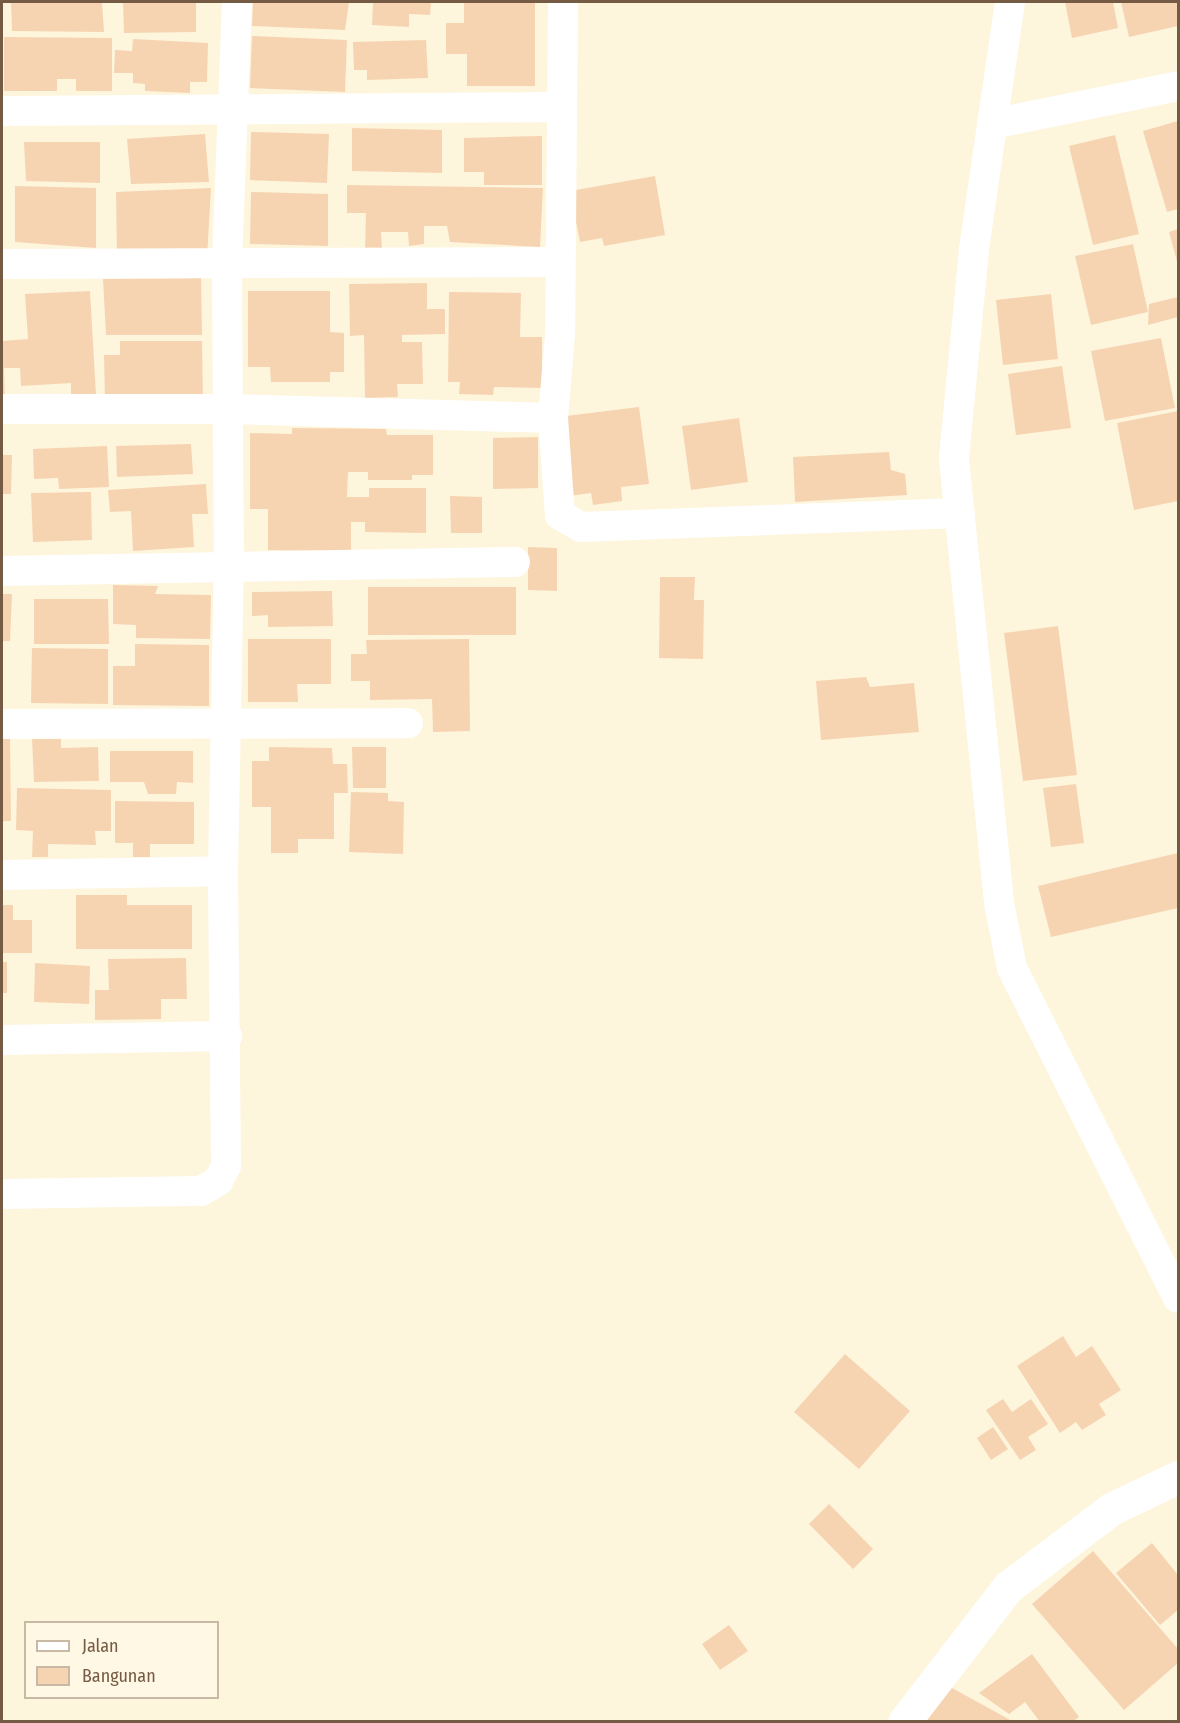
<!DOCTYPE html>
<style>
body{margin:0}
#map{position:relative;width:1180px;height:1723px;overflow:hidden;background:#fef5dd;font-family:"Fira Sans Condensed",sans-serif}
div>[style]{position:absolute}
.building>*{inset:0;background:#f6d4b2}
.street>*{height:30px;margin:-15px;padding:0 15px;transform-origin:15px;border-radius:15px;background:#fff}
.secondary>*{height:33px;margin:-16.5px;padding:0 16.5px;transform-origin:16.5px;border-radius:16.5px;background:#fff}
span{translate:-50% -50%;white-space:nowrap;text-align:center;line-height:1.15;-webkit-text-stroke:4.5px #fff8e5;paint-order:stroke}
.frame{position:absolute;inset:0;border:3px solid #765b44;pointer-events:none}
.legend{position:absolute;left:24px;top:1621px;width:195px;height:78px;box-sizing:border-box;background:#fff8e5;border:2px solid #c8b9a5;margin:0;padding:8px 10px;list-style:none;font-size:18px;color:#765b44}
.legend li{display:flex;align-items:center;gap:12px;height:30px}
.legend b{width:30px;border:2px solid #c8b9a5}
</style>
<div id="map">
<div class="building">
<div style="clip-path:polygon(11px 2px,102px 2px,104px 32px,12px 31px)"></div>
<div style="clip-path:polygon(123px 2px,196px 2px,196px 32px,124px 33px)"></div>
<div style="clip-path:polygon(253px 2px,349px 2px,345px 30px,252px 26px)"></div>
<div style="clip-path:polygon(373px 2px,431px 2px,430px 15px,409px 14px,409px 27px,372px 25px)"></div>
<div style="clip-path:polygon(464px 2px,535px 2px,535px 86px,467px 86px,467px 54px,446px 54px,446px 23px,464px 23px)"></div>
<div style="clip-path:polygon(1065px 2px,1113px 2px,1118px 28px,1072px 38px)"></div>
<div style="clip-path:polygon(1121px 2px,1177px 2px,1178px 26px,1129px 37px)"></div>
<div style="clip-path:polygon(252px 36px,347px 40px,345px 92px,250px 88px)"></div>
<div style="clip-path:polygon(4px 37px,112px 38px,112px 91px,76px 91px,76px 79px,57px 79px,57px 91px,4px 91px)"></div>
<div style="clip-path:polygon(133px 39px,208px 43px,207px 82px,190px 82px,190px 93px,145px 91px,145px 84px,133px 83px,133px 73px,114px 73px,115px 50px,132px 51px)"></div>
<div style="clip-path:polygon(426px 40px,428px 78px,367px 80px,367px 70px,354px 70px,353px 42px)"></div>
<div style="clip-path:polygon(1178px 121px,1178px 209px,1167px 212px,1143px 131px)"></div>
<div style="clip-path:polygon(352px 128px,442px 130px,442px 173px,352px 171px)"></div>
<div style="clip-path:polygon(251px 132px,329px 134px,327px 183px,250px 180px)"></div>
<div style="clip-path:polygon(205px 134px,209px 182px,131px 184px,127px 139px)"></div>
<div style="clip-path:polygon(1115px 135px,1139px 234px,1093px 245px,1069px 146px)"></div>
<div style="clip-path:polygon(542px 136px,542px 185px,484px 185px,484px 172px,464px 172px,464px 138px)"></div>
<div style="clip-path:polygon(24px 142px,100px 142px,100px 183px,26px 181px)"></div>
<div style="clip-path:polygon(655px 176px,665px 235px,604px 246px,602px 238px,580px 242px,570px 191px)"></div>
<div style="clip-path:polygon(347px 185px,543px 188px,540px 247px,450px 242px,447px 226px,424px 226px,424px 244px,409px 246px,408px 232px,381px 232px,382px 250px,365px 250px,366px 213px,347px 213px)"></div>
<div style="clip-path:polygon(15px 186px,96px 188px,96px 248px,15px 242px)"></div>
<div style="clip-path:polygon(211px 188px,207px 258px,117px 258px,116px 192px)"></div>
<div style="clip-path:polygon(251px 192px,328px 194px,328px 246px,250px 244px)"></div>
<div style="clip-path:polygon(1178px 229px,1178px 265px,1169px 232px)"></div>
<div style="clip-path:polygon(1133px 244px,1148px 312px,1091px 325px,1075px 256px)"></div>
<div style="clip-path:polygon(201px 278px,202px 335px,106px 335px,103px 279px)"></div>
<div style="clip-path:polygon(427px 283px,427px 309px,445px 309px,445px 334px,402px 335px,402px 342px,422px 342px,423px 384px,397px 384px,398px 397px,365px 398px,364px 335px,350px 336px,349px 284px)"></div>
<div style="clip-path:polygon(90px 291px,96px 395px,71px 396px,71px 383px,21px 386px,20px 368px,4px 368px,5px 401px,2px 401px,2px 341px,28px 339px,25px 294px)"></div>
<div style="clip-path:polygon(248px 291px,330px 291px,330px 332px,344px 333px,344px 372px,330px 372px,330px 382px,271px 382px,270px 367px,248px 367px)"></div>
<div style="clip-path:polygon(449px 292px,521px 293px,520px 337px,542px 337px,542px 388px,494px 387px,493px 395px,459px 394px,460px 382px,448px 382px)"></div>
<div style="clip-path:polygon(1051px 294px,1058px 359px,1003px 365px,996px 300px)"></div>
<div style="clip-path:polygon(1178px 297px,1178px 317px,1148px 325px,1149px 304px)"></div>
<div style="clip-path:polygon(1161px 338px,1175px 408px,1105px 421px,1091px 351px)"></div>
<div style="clip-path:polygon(120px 341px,202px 341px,203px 398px,105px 400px,104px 355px,120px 355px)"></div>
<div style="clip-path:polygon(1062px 366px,1071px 428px,1016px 435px,1008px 374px)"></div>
<div style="clip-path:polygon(639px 407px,649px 484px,621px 487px,622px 501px,593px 505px,591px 493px,569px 496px,558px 417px)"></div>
<div style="clip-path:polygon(1178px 411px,1178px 501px,1134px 510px,1117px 423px)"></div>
<div style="clip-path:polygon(739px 418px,748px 482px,691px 490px,682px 426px)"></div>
<div style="clip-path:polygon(292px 428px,386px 429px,387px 435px,433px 435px,433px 475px,412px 475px,412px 480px,368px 480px,368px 472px,348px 472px,347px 497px,369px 497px,369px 488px,426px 488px,426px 533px,365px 532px,365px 522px,351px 522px,351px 551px,268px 550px,268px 509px,250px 509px,250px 433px,292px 434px)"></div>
<div style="clip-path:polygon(538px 437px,538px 488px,493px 489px,493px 438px)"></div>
<div style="clip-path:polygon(191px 444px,193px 474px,117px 477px,116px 446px)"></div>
<div style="clip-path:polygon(107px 446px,109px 487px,59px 489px,58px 478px,34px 479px,33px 449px)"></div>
<div style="clip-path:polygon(889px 452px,891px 470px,905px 474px,907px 495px,795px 502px,793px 457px)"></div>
<div style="clip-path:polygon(2px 455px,12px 455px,11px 494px,2px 494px)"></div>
<div style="clip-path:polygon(206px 484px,208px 514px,192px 514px,194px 547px,133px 551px,131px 511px,110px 512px,108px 490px)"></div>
<div style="clip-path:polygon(91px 492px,92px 540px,33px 542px,31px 493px)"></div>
<div style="clip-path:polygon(450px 496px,482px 497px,482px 533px,451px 533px)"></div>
<div style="clip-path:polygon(528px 547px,557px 548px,557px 591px,528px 590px)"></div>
<div style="clip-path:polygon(660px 577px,695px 577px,694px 600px,704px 600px,703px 659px,659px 658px)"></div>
<div style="clip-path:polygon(113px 585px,158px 586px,155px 594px,211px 595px,210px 639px,136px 638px,136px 625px,113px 624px)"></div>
<div style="clip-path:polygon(368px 587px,516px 587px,516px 635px,368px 635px)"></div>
<div style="clip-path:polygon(332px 591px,333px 626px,268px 627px,268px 615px,252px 616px,252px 592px)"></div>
<div style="clip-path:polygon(2px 594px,12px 594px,10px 641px,2px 641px)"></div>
<div style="clip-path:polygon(34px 599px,108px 599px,109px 644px,34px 644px)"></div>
<div style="clip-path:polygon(1058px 626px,1077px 775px,1023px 781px,1004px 633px)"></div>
<div style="clip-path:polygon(248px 639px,331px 639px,331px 684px,297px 684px,298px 702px,248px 702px)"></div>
<div style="clip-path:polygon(469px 639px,470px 731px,433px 732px,432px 699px,370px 700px,370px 681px,351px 681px,351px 654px,367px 654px,366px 640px)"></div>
<div style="clip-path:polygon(135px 644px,209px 645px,209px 706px,113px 705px,113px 666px,135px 666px)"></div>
<div style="clip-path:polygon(32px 648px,108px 649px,108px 704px,31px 703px)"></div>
<div style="clip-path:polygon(866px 677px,870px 687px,914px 683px,919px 732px,821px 740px,816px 681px)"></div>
<div style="clip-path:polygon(61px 737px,61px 748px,98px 747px,99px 781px,34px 782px,32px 738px)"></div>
<div style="clip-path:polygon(2px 738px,10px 738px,11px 821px,2px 821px)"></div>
<div style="clip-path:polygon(269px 747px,332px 748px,333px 764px,347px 764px,348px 793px,334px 793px,334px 839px,298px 839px,298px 853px,271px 853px,271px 807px,252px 807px,252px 761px,269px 761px)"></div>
<div style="clip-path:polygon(352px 747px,386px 747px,386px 788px,353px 788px)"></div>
<div style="clip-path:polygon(110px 751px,193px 751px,193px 783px,177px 782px,176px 794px,148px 794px,144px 782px,110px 782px)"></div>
<div style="clip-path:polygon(1076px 784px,1084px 843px,1051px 847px,1043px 788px)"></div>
<div style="clip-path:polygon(17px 788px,111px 790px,111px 831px,95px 831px,96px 845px,48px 844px,48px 857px,32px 857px,33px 831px,16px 830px)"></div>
<div style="clip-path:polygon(351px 792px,388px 793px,388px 801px,404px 802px,403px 854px,349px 852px)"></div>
<div style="clip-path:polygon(115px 801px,194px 802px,194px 844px,150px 844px,150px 857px,133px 857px,133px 843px,115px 843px)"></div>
<div style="clip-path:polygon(1178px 853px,1178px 908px,1051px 937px,1038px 886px)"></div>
<div style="clip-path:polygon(76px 895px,127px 895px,127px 905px,192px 905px,192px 949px,76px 949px)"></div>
<div style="clip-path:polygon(2px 905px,13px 905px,13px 920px,32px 920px,32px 953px,2px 953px)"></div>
<div style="clip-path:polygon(186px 958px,187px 999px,161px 999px,161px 1019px,95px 1020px,95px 990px,109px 990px,108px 959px)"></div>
<div style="clip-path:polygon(2px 962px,7px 962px,7px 993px,2px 993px)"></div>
<div style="clip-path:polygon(35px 963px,90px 966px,89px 1004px,34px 1002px)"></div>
<div style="clip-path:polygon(1063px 1336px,1076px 1357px,1092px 1346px,1121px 1390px,1099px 1404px,1106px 1415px,1082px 1430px,1076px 1422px,1060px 1433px,1017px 1366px)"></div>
<div style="clip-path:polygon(845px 1354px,910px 1411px,859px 1469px,794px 1412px)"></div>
<div style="clip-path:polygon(1003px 1399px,1012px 1412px,1031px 1399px,1048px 1424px,1028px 1437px,1036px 1450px,1020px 1460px,986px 1410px)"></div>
<div style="clip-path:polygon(993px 1427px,1008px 1449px,991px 1460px,977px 1438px)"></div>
<div style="clip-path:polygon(829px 1504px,873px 1549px,853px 1569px,809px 1524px)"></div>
<div style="clip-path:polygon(1152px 1543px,1178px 1575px,1178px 1610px,1160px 1625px,1116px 1573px)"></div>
<div style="clip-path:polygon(1093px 1551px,1178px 1649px,1178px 1663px,1124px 1710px,1032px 1604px)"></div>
<div style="clip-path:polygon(729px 1625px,748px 1651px,720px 1670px,702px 1644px)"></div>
<div style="clip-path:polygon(1032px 1654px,1079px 1717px,1072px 1722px,1040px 1722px,1025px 1702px,1009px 1714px,979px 1693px)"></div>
<div style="clip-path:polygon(941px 1682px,1014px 1722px,920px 1722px)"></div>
</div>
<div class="street">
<div style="left:563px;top:2px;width:333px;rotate:90.5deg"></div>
<div style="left:560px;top:335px;width:83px;rotate:94.8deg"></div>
<div style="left:553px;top:418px;width:97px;rotate:85.9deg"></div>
<div style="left:560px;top:515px;width:24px;rotate:30deg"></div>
<div style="left:581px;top:527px;width:379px;rotate:-2.1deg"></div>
<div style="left:1010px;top:2px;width:251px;rotate:98.3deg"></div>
<div style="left:974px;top:250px;width:210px;rotate:95.5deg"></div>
<div style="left:954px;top:459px;width:451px;rotate:84.2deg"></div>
<div style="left:1000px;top:908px;width:61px;rotate:78.7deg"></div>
<div style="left:1012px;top:968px;width:369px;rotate:63.3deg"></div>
<div style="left:2px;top:111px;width:559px;rotate:-0.41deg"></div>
<div style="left:992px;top:124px;width:190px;rotate:-11.5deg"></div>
<div style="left:2px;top:264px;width:556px;rotate:-0.21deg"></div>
<div style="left:2px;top:409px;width:226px"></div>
<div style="left:228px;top:409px;width:325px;rotate:1.6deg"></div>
<div style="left:2px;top:571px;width:513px;rotate:-1.01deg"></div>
<div style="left:2px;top:724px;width:406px;rotate:-0.1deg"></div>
<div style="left:2px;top:875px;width:221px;rotate:-1deg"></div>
<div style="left:2px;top:1040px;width:225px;rotate:-1deg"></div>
<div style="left:2px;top:1194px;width:199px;rotate:-0.9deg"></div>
<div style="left:201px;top:1191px;width:20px;rotate:-30deg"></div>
<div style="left:218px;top:1181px;width:17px;rotate:-62deg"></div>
<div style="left:226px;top:1166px;width:295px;rotate:-90.6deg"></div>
<div style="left:223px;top:871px;width:305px;rotate:-88.9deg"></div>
<div style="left:229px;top:566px;width:304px;rotate:-90.4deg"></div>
<div style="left:227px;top:262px;width:260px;rotate:-87.8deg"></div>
</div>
<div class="secondary">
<div style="left:904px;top:1722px;width:170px;rotate:-52.4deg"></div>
<div style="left:1008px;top:1587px;width:129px;rotate:-37.1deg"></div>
<div style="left:1111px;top:1509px;width:74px;rotate:-25.5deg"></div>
</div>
<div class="frame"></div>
<ul class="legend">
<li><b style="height:8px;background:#fff"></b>Jalan</li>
<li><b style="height:16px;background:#f6d4b2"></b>Bangunan</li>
</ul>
</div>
